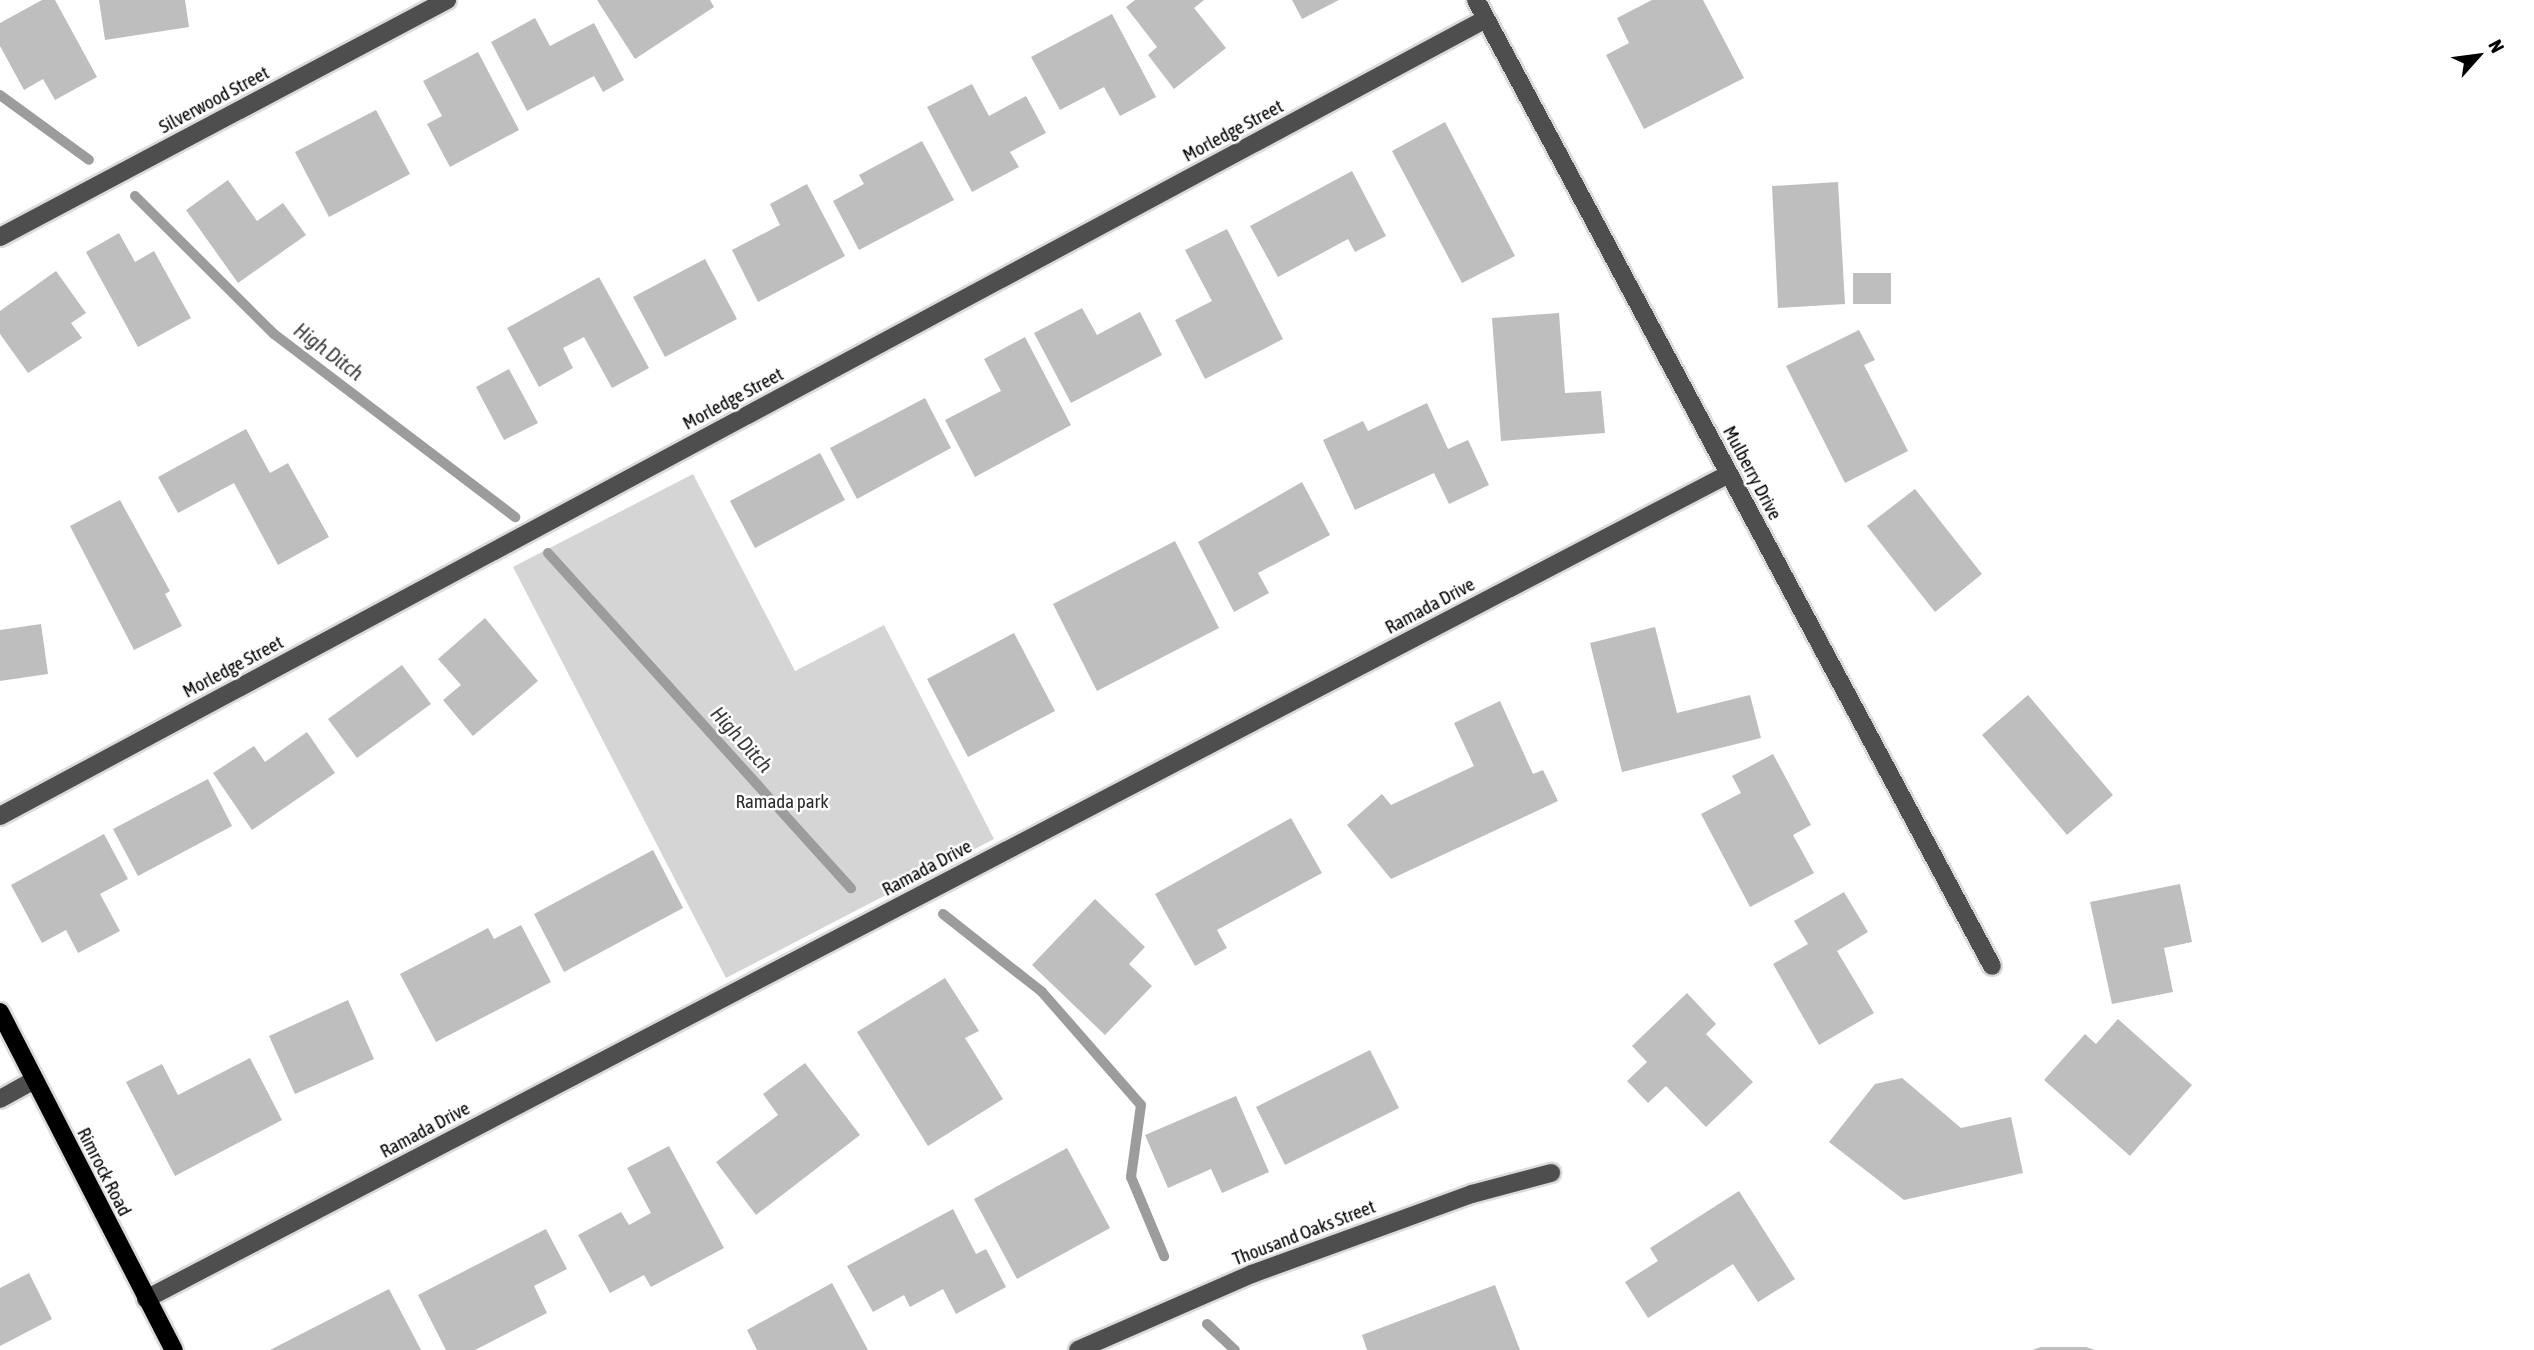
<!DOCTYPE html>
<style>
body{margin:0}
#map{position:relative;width:2534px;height:1350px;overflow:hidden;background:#fff;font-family:"Asap Condensed",sans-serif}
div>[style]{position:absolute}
.green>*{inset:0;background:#d5d5d5}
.stream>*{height:10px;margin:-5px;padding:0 5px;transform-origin:5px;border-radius:5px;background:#9c9c9c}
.building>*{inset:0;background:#bebebe}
.roads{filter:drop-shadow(2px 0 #dbdbdb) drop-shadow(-2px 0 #dbdbdb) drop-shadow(0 2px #dbdbdb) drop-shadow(0 -2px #dbdbdb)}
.minor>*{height:18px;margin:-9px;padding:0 9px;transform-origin:9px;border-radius:9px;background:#4e4e4e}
.major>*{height:18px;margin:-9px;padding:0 9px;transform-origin:9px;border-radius:9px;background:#000}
span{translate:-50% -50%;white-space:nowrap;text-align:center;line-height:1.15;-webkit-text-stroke:5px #fff;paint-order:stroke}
.street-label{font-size:19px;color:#000}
.park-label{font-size:19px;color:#2c2c2c}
.water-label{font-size:21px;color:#3d3d3d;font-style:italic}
.north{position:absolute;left:2443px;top:21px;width:70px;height:70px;-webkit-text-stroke:5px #fff;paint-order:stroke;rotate:62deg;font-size:19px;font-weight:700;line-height:28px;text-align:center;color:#000}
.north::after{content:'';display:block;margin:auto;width:24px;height:32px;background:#000;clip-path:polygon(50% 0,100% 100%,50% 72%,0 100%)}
</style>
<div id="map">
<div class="green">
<div style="clip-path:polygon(693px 474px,795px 671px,884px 625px,994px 839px,726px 978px,513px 567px)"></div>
</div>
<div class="stream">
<div style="left:0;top:95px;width:110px;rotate:36.1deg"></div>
<div style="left:135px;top:196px;width:196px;rotate:44.8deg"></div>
<div style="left:274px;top:334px;width:303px;rotate:37.2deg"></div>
<div style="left:548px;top:553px;width:452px;rotate:47.9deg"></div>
<div style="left:943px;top:914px;width:126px;rotate:38.2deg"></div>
<div style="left:1042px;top:992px;width:150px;rotate:48.8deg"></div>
<div style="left:1141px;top:1105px;width:73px;rotate:97.9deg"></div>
<div style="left:1131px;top:1177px;width:86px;rotate:67.3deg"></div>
<div style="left:1207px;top:1324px;width:38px;rotate:43deg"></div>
</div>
<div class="building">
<div style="clip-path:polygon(42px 0,55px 0,97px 77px,55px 100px,43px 79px,24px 90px,0 46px,0 23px)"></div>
<div style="clip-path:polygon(99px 0,185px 0,189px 27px,105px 40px)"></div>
<div style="clip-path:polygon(597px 0,710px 0,714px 7px,635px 59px)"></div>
<div style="clip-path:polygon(1135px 0,1204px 0,1194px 8px,1226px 48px,1174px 89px,1148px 55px,1157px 47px,1126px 7px)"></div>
<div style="clip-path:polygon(1292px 0,1339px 0,1302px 19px)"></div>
<div style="clip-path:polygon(1652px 0,1703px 0,1744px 78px,1644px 129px,1606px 55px,1629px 43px,1617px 18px)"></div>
<div style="clip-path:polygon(1112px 14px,1156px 97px,1120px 116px,1104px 87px,1060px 110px,1031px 57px)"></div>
<div style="clip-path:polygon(535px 18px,550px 46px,594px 23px,624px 80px,603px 92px,594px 76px,527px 111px,491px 42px)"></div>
<div style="clip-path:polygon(478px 52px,519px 130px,450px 167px,427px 124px,442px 116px,423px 81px)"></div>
<div style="clip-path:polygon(972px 84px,989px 116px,1026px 96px,1046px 133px,1010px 152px,1019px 167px,972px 192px,927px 107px)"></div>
<div style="clip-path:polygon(376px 110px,410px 174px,329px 217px,295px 152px)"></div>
<div style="clip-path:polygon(1445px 122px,1515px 256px,1462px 283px,1392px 151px)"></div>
<div style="clip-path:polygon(922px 141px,954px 200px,859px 250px,833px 201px,864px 184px,859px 175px)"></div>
<div style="clip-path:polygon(1352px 171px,1386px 236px,1355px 252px,1348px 239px,1278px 277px,1250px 226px)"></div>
<div style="clip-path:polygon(228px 180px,257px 221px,283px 203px,306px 235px,238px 283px,186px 210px)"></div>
<div style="clip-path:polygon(1838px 182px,1845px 304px,1778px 308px,1772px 186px)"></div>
<div style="clip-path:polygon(807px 184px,845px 256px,758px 302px,732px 250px,780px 225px,770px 204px)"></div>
<div style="clip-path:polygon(1227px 229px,1283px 339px,1205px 379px,1175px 320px,1212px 301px,1185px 250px)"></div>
<div style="clip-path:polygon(119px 233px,135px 262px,154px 251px,191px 318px,138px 347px,86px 252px)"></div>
<div style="clip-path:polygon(705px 259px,737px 319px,665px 357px,633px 297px)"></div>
<div style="clip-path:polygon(56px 271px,86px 313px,71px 323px,82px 338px,28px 373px,0 334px,0 311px)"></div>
<div style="clip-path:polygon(1853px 273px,1891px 273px,1891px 304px,1853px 304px)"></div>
<div style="clip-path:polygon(599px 277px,649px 368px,612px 388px,584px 337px,563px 348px,573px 368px,539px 387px,507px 328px)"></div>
<div style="clip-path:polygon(1082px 308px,1097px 335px,1140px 312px,1162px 355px,1071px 403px,1034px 333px)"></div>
<div style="clip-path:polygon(1559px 313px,1565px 393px,1601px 391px,1605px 433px,1501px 441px,1492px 318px)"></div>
<div style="clip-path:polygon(1859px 330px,1875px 360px,1864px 365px,1908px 451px,1845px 483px,1786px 366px)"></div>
<div style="clip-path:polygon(1025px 337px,1071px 425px,975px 477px,945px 420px,1001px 391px,984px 359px)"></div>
<div style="clip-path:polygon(509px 369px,538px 423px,504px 440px,476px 387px)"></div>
<div style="clip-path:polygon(925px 398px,951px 448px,857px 499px,830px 448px)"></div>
<div style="clip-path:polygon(1427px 403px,1448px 449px,1468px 440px,1489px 485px,1449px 504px,1434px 473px,1355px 510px,1323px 440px,1363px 421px,1368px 431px)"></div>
<div style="clip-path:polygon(246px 429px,270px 473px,288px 463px,329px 537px,278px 565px,234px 483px,178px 513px,158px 477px)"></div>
<div style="clip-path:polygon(820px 453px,845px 500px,755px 548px,730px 501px)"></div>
<div style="clip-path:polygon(1302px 482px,1330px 535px,1258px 573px,1269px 593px,1234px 612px,1198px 542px)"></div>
<div style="clip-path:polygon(1915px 489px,1982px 574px,1935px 612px,1867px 526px)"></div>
<div style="clip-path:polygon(120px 500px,170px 591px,165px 594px,182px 626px,134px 650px,70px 526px)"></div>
<div style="clip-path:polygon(1175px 541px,1219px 628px,1097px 691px,1053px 604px)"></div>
<div style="clip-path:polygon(485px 618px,538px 681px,473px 736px,443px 700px,461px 685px,438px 659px)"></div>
<div style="clip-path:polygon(41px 624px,48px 674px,0 681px,0 630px)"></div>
<div style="clip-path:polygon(1655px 627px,1677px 713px,1750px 695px,1761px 738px,1622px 772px,1590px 643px)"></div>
<div style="clip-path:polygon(1014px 633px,1055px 711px,968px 757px,927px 679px)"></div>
<div style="clip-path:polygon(402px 665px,431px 704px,357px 758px,328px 719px)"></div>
<div style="clip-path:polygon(2028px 695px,2113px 795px,2067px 835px,1982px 735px)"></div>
<div style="clip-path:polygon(1500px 701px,1533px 774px,1543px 770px,1558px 801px,1391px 879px,1347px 825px,1382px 794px,1391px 805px,1474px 766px,1454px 723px)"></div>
<div style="clip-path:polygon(307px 732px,335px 773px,252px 830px,213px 773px,254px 746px,265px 762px)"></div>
<div style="clip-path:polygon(1773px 754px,1811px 825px,1793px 835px,1814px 873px,1750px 907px,1701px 814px,1741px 793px,1732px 776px)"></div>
<div style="clip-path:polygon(208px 779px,232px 826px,138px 876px,113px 829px)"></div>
<div style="clip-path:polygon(1291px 818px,1322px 873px,1217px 930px,1227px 948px,1195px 966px,1155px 894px)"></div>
<div style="clip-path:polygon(104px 834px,128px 879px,100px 894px,120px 931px,78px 953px,66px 930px,42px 943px,11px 885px)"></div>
<div style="clip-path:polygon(653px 850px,683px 908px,564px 972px,534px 914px)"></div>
<div style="clip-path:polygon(2180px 884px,2192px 942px,2164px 948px,2173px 992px,2112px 1004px,2090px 902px)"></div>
<div style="clip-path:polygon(1844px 892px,1868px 932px,1837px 951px,1874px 1013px,1819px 1045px,1773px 964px,1808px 944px,1794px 921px)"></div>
<div style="clip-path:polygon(1095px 899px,1145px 947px,1129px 964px,1152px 986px,1105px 1035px,1032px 965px)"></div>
<div style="clip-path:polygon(521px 925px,551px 982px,436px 1042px,400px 974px,488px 928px,494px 939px)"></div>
<div style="clip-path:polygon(945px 978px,979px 1031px,965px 1038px,1003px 1099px,928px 1146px,857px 1032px)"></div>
<div style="clip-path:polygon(1687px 993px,1716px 1024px,1706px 1034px,1753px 1082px,1706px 1127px,1666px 1086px,1648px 1103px,1627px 1081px,1647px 1062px,1632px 1046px)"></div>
<div style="clip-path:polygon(348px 1000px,374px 1059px,295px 1094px,269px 1036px)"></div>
<div style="clip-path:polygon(2118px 1019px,2192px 1085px,2130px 1156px,2044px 1080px,2085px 1034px,2096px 1044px)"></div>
<div style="clip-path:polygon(1370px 1050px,1399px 1108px,1285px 1165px,1256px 1107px)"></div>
<div style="clip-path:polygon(250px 1058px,282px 1120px,175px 1176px,126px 1082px,162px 1064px,178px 1095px)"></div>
<div style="clip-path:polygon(805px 1063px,860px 1135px,756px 1215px,716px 1162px,778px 1115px,763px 1094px)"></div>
<div style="clip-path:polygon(1902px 1078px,1961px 1128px,2011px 1117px,2023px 1173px,1904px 1200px,1829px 1142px,1875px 1084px)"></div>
<div style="clip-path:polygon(1236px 1096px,1269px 1172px,1222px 1193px,1211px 1169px,1168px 1188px,1145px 1135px)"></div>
<div style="clip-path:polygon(669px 1146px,724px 1248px,651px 1287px,644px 1275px,610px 1293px,578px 1235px,621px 1212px,629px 1225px,651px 1213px,627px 1168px)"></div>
<div style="clip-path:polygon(1067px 1148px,1110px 1228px,1017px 1279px,974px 1199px)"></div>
<div style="clip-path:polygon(1739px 1191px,1795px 1279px,1758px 1302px,1733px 1264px,1648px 1318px,1625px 1282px,1658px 1261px,1650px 1248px)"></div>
<div style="clip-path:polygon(953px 1209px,976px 1254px,986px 1249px,1006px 1287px,956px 1314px,943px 1289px,910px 1307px,904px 1295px,873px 1312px,847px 1266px)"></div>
<div style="clip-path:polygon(546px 1229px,567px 1269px,534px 1286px,547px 1313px,475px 1350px,446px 1350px,418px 1295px)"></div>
<div style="clip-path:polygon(29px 1273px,52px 1319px,0 1346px,0 1288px)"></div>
<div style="clip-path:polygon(832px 1283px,868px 1350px,757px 1350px,747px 1330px)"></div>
<div style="clip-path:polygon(1495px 1285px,1520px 1350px,1367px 1350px,1362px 1335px)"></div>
<div style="clip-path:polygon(389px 1289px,421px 1350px,270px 1350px)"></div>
<div style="clip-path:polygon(2041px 1347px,2086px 1347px,2095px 1350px,2032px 1350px)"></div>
</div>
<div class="roads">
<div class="minor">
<div style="left:1476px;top:0;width:1095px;rotate:61.89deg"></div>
<div style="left:0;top:237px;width:506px;rotate:-27.93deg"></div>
<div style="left:0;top:816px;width:1686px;rotate:-28.21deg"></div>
<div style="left:0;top:1099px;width:39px;rotate:-29deg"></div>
<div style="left:146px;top:1299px;width:1785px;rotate:-27.53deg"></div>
<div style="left:1078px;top:1350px;width:190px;rotate:-23.6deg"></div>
<div style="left:1252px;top:1274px;width:234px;rotate:-20deg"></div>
<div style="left:1472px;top:1194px;width:82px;rotate:-14.9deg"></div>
</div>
<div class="major">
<div style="left:0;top:1012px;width:380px;rotate:62.8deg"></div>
</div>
</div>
<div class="street-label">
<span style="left:214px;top:100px;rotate:-28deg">Silverwood Street</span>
<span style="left:1233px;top:131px;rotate:-28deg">Morledge Street</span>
<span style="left:733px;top:399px;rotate:-28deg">Morledge Street</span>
<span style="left:1752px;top:473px;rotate:62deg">Mulberry Drive</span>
<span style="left:1430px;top:606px;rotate:-28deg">Ramada Drive</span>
<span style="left:233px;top:667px;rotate:-28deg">Morledge Street</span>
<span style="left:927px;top:868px;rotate:-28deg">Ramada Drive</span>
<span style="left:425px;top:1130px;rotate:-28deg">Ramada Drive</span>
<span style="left:104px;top:1172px;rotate:63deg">Rimrock Road</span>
<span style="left:1304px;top:1233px;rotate:-21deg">Thousand Oaks Street</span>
</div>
<div class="park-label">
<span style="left:782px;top:802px">Ramada park</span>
</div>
<div class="water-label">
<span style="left:329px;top:351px;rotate:37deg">High Ditch</span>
<span style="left:742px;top:739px;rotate:48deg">High Ditch</span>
</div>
<div class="north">N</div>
</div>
